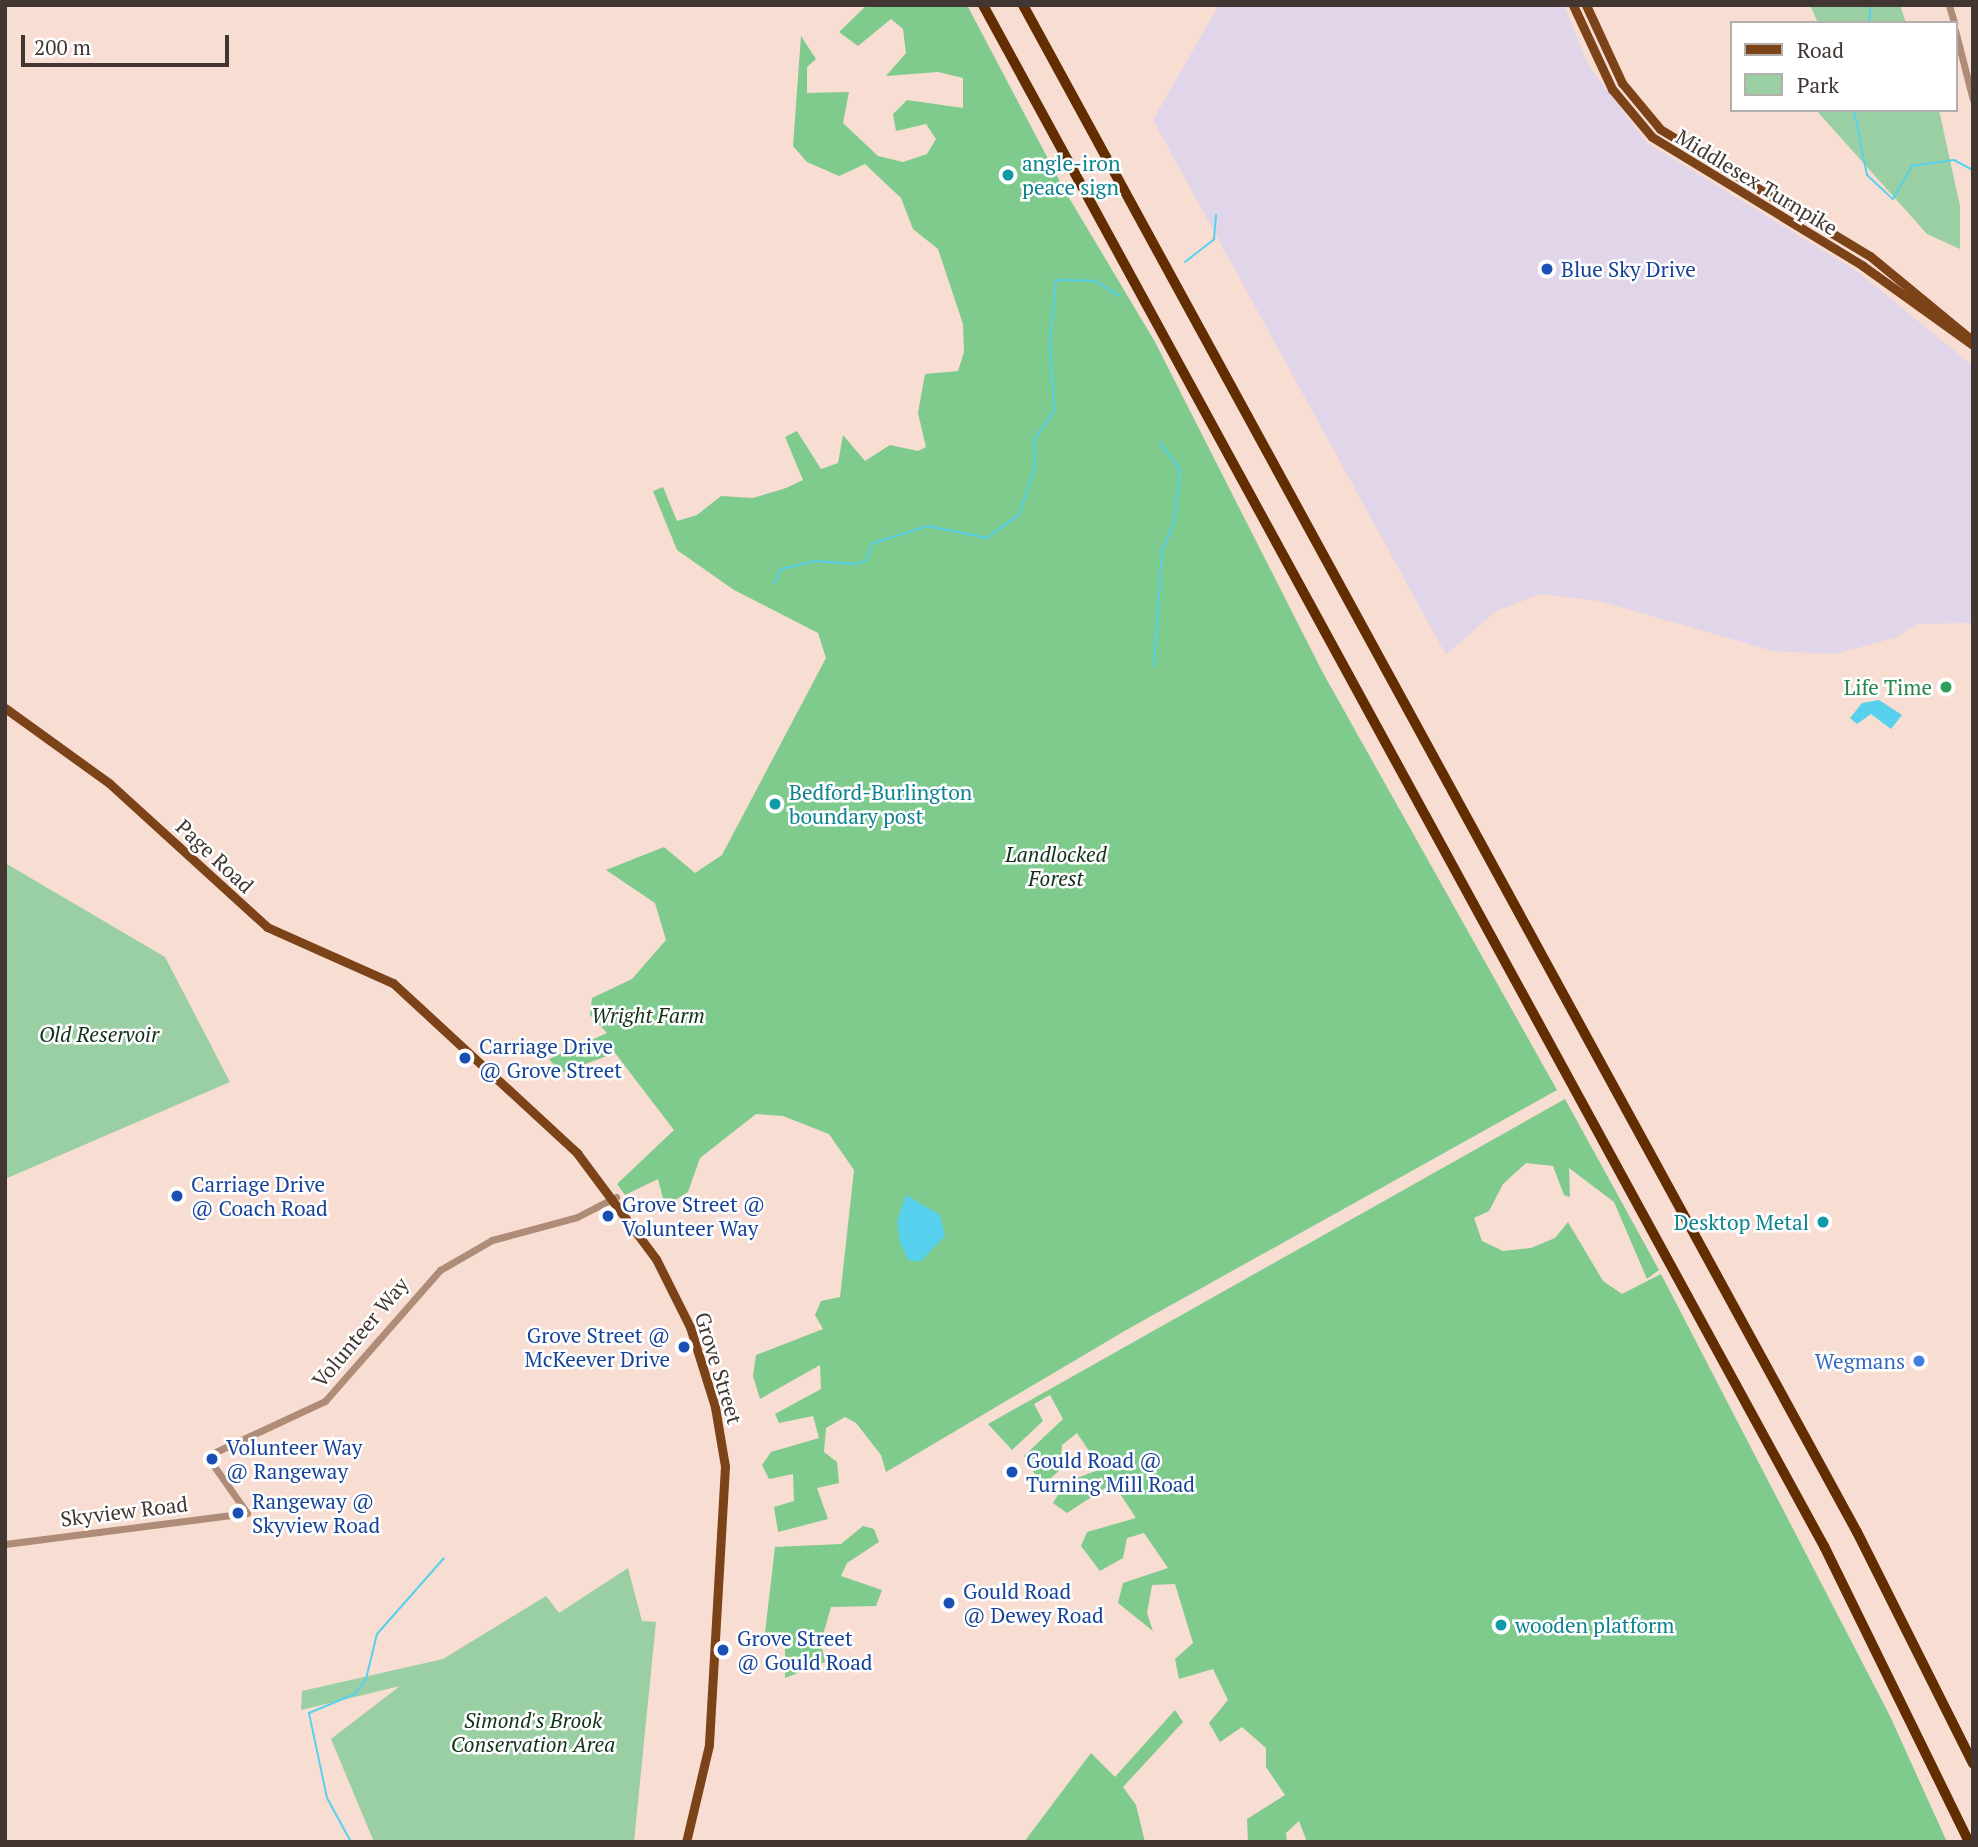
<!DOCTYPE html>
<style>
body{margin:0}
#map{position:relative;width:1978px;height:1847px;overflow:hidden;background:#f8ddd3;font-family:"PT Serif",serif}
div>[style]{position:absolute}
.commercial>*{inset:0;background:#e1d5e9}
.green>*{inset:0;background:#9acfa3}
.forest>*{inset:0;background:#7fca8d}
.water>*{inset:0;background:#57d1ed}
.stream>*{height:2px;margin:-1px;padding:0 1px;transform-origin:1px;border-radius:1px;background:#57d1ed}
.minor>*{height:7px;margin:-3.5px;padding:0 3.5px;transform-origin:3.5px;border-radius:3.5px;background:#ae8c77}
.major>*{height:9px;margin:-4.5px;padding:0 4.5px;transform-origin:4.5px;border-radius:4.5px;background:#7c4218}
.highway>*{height:10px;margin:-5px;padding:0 5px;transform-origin:5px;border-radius:5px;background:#612d01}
.dots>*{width:19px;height:19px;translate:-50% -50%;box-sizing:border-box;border:4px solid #fff;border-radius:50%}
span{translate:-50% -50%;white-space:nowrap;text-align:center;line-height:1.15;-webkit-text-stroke:5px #fff;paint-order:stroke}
.culture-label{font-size:21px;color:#0d838f}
.left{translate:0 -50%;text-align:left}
.right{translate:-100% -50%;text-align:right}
.street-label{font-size:21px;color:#413632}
.transit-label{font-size:21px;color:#164399}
.leisure-label{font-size:21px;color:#27864d}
.park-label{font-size:21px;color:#12321a;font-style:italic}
.shop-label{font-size:21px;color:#366cbe}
.frame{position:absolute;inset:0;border:7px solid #413632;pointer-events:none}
.legend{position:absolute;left:1730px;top:21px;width:228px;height:91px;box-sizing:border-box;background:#fff;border:2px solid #b3afad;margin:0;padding:9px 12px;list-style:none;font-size:21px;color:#413632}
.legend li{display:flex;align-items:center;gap:14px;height:35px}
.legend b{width:35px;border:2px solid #b3afad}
.scale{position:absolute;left:21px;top:35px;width:208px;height:32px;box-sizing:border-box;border:4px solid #413632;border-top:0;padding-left:9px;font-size:21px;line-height:24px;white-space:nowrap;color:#413632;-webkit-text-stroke:5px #fff;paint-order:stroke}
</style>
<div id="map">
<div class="commercial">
<div style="clip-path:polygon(1219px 5px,1564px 5px,1588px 65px,1647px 143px,1858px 272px,1973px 366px,1973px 623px,1917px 624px,1897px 637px,1836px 654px,1773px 651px,1599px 601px,1540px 594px,1496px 611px,1446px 655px,1153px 120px)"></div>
</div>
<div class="green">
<div style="clip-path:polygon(1810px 5px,1900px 5px,1906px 23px,1818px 23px)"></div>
<div style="clip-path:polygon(1816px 110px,1939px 110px,1960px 206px,1960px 249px,1927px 234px)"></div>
<div style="clip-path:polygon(5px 863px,165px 957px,230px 1082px,5px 1179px)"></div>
<div style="clip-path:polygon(628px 1568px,642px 1621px,656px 1622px,634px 1842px,374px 1842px,331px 1739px,400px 1686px,301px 1710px,302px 1691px,443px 1659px,546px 1596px,559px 1613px)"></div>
</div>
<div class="forest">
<div style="clip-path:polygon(867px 5px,967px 5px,1065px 191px,1155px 342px,1323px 673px,1557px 1090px,1128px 1329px,886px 1472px,881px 1455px,856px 1423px,845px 1417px,826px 1428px,824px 1452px,837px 1462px,839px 1483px,817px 1488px,828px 1519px,778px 1532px,774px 1507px,794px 1501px,793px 1474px,769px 1479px,762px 1465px,771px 1452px,819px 1438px,813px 1416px,779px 1423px,775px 1414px,821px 1389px,820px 1365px,760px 1399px,753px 1376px,756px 1355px,823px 1329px,815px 1315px,821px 1301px,840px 1297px,854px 1170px,829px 1134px,783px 1116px,756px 1114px,700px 1158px,688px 1192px,665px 1206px,658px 1179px,625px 1195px,617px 1184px,674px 1130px,615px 1053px,561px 1073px,549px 1059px,607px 1033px,590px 1015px,592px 998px,632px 979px,666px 940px,655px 903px,606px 870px,664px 847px,695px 873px,722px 855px,826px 658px,818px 633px,734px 590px,677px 550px,653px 491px,663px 487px,677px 521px,697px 515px,721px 496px,753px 498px,786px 488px,803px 480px,785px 437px,797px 431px,821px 469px,838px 463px,843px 435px,865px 461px,890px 445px,918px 451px,926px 447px,918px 413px,925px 374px,958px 371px,964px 352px,963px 324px,938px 249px,913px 229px,901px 198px,865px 164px,839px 176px,807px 162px,793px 146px,801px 36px,816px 59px,807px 67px,807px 93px,849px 92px,843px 123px,878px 156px,903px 162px,927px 154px,936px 139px,926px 124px,896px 131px,893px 114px,907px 100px,963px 108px,963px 78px,938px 72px,886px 76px,906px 53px,903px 29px,891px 19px,858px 46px,839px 32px)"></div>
<div style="clip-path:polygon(1565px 1099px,1659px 1270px,1647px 1279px,1614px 1202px,1569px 1168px,1570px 1197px,1564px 1195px,1553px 1166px,1526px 1163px,1503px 1184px,1489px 1211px,1474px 1218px,1482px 1241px,1503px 1251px,1531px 1248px,1555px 1238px,1568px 1222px,1603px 1281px,1622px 1294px,1661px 1274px,1890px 1716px,1947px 1842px,1307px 1842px,1299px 1821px,1286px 1833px,1287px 1842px,1248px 1842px,1247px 1819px,1285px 1795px,1266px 1767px,1266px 1748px,1242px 1727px,1220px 1742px,1209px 1723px,1228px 1700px,1213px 1669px,1179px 1679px,1175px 1659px,1193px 1643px,1175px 1584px,1152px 1585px,1147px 1613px,1153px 1631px,1118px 1603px,1123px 1583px,1168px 1568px,1144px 1533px,1127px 1538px,1123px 1558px,1100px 1571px,1081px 1546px,1087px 1532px,1136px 1518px,1113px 1483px,1067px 1513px,1053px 1503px,1066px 1482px,1101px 1469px,1077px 1433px,1062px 1445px,1060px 1470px,1042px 1486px,1024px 1456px,1063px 1419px,1050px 1395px,1034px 1404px,1043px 1421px,1012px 1450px,988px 1424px)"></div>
<div style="clip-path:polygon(863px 1526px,874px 1529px,879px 1542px,847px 1563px,841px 1576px,882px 1590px,876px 1606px,831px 1607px,821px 1642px,825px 1662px,785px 1678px,785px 1643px,765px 1633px,775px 1547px,841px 1544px)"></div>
<div style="clip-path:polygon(1175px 1710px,1183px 1722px,1123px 1787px,1136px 1805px,1145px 1842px,1024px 1842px,1091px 1753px,1115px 1777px)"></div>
</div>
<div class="water">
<div style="clip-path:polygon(1879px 700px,1902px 715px,1891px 729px,1871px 714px,1857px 724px,1850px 718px,1862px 703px)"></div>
<div style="clip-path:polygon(906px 1195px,940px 1215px,945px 1236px,921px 1261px,909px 1261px,900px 1242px,897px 1221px)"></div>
</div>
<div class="stream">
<div style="left:1869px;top:23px;width:18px;rotate:-84deg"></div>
<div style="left:1854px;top:110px;width:66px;rotate:78.7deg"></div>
<div style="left:1867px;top:175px;width:35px;rotate:43deg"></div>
<div style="left:1893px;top:199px;width:38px;rotate:-60deg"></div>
<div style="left:1912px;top:166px;width:42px;rotate:-8.1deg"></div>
<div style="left:1954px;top:160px;width:21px;rotate:28deg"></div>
<div style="left:1185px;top:262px;width:37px;rotate:-38deg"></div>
<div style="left:1214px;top:239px;width:24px;rotate:-85deg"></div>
<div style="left:774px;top:583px;width:16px;rotate:-63deg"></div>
<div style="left:781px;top:569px;width:35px;rotate:-13deg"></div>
<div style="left:815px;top:561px;width:39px;rotate:4deg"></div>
<div style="left:854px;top:564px;width:12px;rotate:-14deg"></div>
<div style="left:866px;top:561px;width:19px;rotate:-69deg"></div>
<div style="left:873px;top:543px;width:58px;rotate:-17.2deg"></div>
<div style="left:928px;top:526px;width:60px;rotate:11.5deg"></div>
<div style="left:987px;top:538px;width:39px;rotate:-36deg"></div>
<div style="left:1019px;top:515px;width:51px;rotate:-71.6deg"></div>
<div style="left:1035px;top:467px;width:27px;rotate:-92deg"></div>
<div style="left:1034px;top:440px;width:36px;rotate:-56deg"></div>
<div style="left:1054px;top:410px;width:67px;rotate:-93.4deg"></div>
<div style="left:1050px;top:343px;width:63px;rotate:-84.6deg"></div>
<div style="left:1056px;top:280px;width:39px;rotate:1deg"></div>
<div style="left:1095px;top:281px;width:29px;rotate:31deg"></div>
<div style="left:1154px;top:666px;width:115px;rotate:-86deg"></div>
<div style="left:1162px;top:551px;width:30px;rotate:-67deg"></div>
<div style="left:1174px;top:523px;width:53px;rotate:-83.5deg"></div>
<div style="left:1180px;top:470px;width:34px;rotate:-126deg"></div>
<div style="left:351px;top:1842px;width:50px;rotate:-118.6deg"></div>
<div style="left:327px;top:1798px;width:87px;rotate:-102deg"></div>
<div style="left:309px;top:1713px;width:50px;rotate:-22.4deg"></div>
<div style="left:355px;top:1694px;width:19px;rotate:-54deg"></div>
<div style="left:366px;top:1679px;width:46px;rotate:-76.3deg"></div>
<div style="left:377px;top:1634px;width:101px;rotate:-48.6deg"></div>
</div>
<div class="minor">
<div style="left:1949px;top:5px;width:19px;rotate:74deg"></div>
<div style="left:1955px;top:30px;width:72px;rotate:75.6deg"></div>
<div style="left:5px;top:1544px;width:244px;rotate:-7.3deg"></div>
<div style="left:247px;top:1513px;width:70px;rotate:-125.1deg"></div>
<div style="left:207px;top:1456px;width:130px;rotate:-25deg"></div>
<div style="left:325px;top:1401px;width:174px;rotate:-48.7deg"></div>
<div style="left:440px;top:1270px;width:60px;rotate:-30deg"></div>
<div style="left:492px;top:1240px;width:88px;rotate:-15.1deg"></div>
<div style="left:577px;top:1217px;width:44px;rotate:-27.1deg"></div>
</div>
<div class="major">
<div style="left:1573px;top:5px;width:93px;rotate:65.1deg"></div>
<div style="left:1612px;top:89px;width:62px;rotate:50.2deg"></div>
<div style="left:1652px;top:137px;width:247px;rotate:31.4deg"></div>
<div style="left:1863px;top:266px;width:135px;rotate:35.7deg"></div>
<div style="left:1586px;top:5px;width:86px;rotate:65.2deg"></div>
<div style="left:1622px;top:83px;width:60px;rotate:50.4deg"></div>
<div style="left:1660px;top:129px;width:245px;rotate:31.2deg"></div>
<div style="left:1870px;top:256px;width:132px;rotate:39.5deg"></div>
<div style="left:5px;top:708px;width:128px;rotate:35.8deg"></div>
<div style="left:109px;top:783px;width:214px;rotate:42.3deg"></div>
<div style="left:267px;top:927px;width:138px;rotate:24deg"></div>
<div style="left:393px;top:983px;width:251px;rotate:42.7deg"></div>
<div style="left:577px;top:1153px;width:132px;rotate:53.3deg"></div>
<div style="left:656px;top:1259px;width:76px;rotate:63.4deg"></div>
<div style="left:690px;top:1327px;width:84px;rotate:72.6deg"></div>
<div style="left:715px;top:1407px;width:60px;rotate:80.4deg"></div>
<div style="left:725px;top:1466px;width:279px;rotate:93.3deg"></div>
<div style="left:709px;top:1745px;width:100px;rotate:103.3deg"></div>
</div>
<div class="highway">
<div style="left:983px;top:5px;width:1756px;rotate:61.38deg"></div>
<div style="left:1824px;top:1546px;width:330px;rotate:63.9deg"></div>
<div style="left:1023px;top:5px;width:1740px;rotate:61.36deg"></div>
<div style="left:1857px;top:1532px;width:259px;rotate:63.4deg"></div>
</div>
<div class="dots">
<div style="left:1008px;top:175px;background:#0f9aa8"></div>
<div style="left:1547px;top:269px;background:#1a4fb4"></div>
<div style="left:1946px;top:687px;background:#2e9e5b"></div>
<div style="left:775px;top:804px;background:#0f9aa8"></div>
<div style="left:465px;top:1058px;background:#1a4fb4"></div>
<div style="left:177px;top:1196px;background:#1a4fb4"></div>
<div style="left:608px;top:1216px;background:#1a4fb4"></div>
<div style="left:1823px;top:1222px;background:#0f9aa8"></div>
<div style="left:684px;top:1347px;background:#1a4fb4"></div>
<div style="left:1919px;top:1361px;background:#3f7fe0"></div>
<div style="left:212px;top:1459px;background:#1a4fb4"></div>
<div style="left:1012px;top:1472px;background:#1a4fb4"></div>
<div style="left:238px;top:1513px;background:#1a4fb4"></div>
<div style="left:949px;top:1603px;background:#1a4fb4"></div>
<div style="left:1501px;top:1625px;background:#0f9aa8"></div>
<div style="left:723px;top:1650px;background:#1a4fb4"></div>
</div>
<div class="culture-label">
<span class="left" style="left:1022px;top:175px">angle-iron<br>peace sign</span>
<span class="left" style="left:789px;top:804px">Bedford-Burlington<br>boundary post</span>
<span class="right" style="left:1809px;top:1222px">Desktop Metal</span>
<span class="left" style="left:1515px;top:1625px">wooden platform</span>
</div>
<div class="street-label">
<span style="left:1757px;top:182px;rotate:31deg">Middlesex Turnpike</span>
<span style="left:215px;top:856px;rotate:43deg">Page Road</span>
<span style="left:360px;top:1332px;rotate:-50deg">Volunteer Way</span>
<span style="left:719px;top:1368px;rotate:73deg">Grove Street</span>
<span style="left:124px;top:1511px;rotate:-7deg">Skyview Road</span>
</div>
<div class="transit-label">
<span class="left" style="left:1561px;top:269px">Blue Sky Drive</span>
<span class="left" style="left:479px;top:1058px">Carriage Drive<br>@ Grove Street</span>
<span class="left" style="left:191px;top:1196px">Carriage Drive<br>@ Coach Road</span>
<span class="left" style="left:622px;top:1216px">Grove Street @<br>Volunteer Way</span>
<span class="right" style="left:670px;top:1347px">Grove Street @<br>McKeever Drive</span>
<span class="left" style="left:226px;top:1459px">Volunteer Way<br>@ Rangeway</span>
<span class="left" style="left:1026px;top:1472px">Gould Road @<br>Turning Mill Road</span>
<span class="left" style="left:252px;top:1513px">Rangeway @<br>Skyview Road</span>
<span class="left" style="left:963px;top:1603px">Gould Road<br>@ Dewey Road</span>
<span class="left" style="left:737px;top:1650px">Grove Street<br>@ Gould Road</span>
</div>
<div class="leisure-label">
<span class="right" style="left:1932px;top:687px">Life Time</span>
</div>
<div class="park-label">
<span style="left:1056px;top:866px">Landlocked<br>Forest</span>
<span style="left:648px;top:1015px">Wright Farm</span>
<span style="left:99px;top:1034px">Old Reservoir</span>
<span style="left:533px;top:1732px">Simond's Brook<br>Conservation Area</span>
</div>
<div class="shop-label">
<span class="right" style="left:1905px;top:1361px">Wegmans</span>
</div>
<div class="frame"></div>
<ul class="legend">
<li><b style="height:9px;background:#7c4218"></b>Road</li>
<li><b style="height:19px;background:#9acfa3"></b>Park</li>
</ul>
<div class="scale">200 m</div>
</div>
